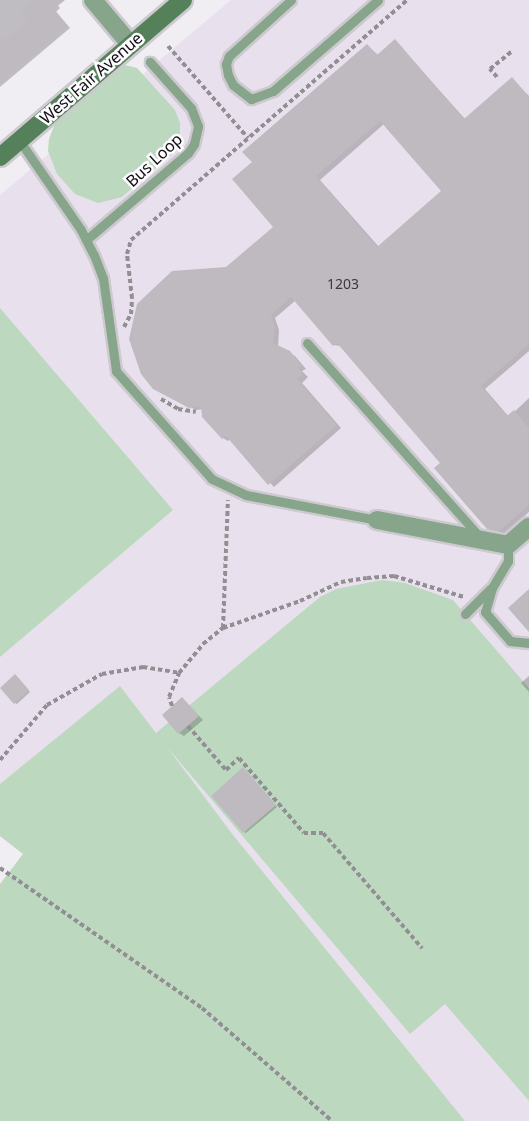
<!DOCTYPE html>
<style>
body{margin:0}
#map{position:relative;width:529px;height:1121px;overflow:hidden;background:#f0edf3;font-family:"Noto Sans",sans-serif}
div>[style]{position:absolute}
.built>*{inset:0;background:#e8e0ec}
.green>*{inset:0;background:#bcd9bf}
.shadow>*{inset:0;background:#0003}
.building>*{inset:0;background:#bebac0}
.path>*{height:4px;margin-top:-2px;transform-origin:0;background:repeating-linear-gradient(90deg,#928f94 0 4.5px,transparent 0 7.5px)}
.roads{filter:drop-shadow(2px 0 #ccc9cf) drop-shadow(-2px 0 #ccc9cf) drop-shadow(0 2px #ccc9cf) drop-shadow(0 -2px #ccc9cf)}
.lane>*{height:9px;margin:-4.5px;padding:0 4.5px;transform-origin:4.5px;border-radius:4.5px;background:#87a58a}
.street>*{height:18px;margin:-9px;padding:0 9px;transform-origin:9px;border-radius:9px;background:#87a58a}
.secondary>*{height:18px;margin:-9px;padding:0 9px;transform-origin:9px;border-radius:9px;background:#54815a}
span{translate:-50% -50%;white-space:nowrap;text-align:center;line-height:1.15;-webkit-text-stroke:5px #fdfbfe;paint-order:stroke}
.number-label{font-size:14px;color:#3a383b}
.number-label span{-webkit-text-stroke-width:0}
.street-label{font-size:16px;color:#0e0d0f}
</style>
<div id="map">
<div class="built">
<div style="clip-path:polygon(231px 0,529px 0,529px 1121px,368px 1121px,0 836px,0 195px)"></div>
</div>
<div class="green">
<div style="clip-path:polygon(125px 65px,137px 68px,175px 110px,180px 123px,180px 133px,172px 154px,122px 197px,98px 203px,75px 194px,57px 174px,48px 151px,49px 139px,54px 126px,63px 116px)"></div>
<div style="clip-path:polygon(0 308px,173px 510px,0 657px)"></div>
<div style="clip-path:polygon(382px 580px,405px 583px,453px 600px,529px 688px,529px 1101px,445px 1004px,410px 1034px,167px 747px,233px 835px,465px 1121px,0 1121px,0 884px,23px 854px,0 836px,0 784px,120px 686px,156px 733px,320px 597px,336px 589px)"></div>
</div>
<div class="shadow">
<div style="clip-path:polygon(0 0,53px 0,60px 8px,56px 12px,70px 28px,0 87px)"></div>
<div style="clip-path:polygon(evenodd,395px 41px,466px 120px,512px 79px,529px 96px,529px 351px,485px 389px,509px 417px,529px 398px,529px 512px,504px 534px,488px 528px,442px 463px,341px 346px,334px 345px,296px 300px,275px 318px,279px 330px,278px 347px,295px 356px,306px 369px,302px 371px,308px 377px,302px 383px,341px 428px,274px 487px,230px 439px,228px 441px,223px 438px,203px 409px,196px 410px,154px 388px,226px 268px,275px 227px,254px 163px,368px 46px,378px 55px,395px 41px,384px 124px,443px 191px,379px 247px,320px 180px,384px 124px)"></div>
<div style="clip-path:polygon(529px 676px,529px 692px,521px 683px)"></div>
<div style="clip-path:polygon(17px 677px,30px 692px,17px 704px,15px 703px)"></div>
<div style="clip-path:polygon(183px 699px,203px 720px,184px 736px,179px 733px)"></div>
<div style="clip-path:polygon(245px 770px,277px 807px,246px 833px,244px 832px)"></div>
</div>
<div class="building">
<div style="clip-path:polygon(33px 0,65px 0,54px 9px,68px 26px,0 84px,0 39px,5px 39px,28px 19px,21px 10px)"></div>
<div style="clip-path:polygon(evenodd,395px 39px,464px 119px,512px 77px,529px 97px,529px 344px,481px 386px,507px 416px,514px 410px,529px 428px,529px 505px,498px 532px,487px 529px,434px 468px,440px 463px,337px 343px,333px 346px,291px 297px,271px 315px,275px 327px,273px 343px,290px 351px,301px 365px,298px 368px,303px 374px,297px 379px,337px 425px,268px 485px,226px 436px,222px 439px,202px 417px,201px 406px,189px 408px,153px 389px,141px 374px,129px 339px,137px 304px,172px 271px,226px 267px,273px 227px,232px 179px,252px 162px,242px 152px,367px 44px,377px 55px,395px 39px,380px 121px,441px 191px,377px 247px,316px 176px,380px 121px)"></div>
<div style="clip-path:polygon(529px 589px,529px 632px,508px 608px)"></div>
<div style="clip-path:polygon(15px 674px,29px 690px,14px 704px,0 688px)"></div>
<div style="clip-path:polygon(182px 697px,199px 716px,178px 734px,162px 715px)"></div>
<div style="clip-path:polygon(243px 767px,276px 805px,243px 833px,211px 796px)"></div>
</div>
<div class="path">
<div style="left:168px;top:46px;width:122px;rotate:49deg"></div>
<div style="left:497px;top:77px;width:11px;rotate:-131deg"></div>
<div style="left:490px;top:69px;width:28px;rotate:-39deg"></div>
<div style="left:124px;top:327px;width:15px;rotate:-62deg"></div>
<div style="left:131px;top:314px;width:16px;rotate:-86deg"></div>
<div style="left:132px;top:298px;width:44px;rotate:-96.5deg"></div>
<div style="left:127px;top:254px;width:15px;rotate:-74deg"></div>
<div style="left:131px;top:240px;width:366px;rotate:-41deg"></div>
<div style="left:161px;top:399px;width:20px;rotate:30deg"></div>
<div style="left:178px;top:409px;width:18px;rotate:9deg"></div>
<div style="left:223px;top:628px;width:82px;rotate:-19.3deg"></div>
<div style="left:300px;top:601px;width:45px;rotate:-24.9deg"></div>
<div style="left:341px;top:582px;width:26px;rotate:-9deg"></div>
<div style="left:367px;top:578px;width:27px;rotate:-4deg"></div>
<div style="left:394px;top:576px;width:73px;rotate:16.7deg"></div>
<div style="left:172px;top:706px;width:9px;rotate:-108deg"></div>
<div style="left:169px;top:697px;width:26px;rotate:-67deg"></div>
<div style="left:179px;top:673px;width:38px;rotate:-50deg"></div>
<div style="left:203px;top:644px;width:26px;rotate:-39deg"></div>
<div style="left:223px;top:628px;width:128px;rotate:-87.8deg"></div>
<div style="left:188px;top:726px;width:58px;rotate:49.2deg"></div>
<div style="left:226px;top:770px;width:18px;rotate:-43deg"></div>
<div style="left:239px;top:758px;width:99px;rotate:49.1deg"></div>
<div style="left:304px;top:833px;width:19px"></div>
<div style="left:323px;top:833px;width:152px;rotate:49.3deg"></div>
<div style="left:0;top:760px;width:72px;rotate:-49.5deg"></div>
<div style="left:47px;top:705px;width:63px;rotate:-29.4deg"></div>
<div style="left:102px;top:674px;width:42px;rotate:-9.7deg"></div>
<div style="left:143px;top:667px;width:36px;rotate:9deg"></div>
<div style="left:0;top:868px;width:246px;rotate:34.7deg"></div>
<div style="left:202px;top:1008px;width:172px;rotate:41deg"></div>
</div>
<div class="roads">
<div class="lane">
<div style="left:291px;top:0;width:84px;rotate:137.9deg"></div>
<div style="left:229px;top:56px;width:9px;rotate:111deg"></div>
<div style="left:226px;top:64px;width:11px;rotate:80deg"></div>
<div style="left:228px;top:75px;width:11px;rotate:63deg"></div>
<div style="left:233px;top:85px;width:23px;rotate:38deg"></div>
<div style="left:251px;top:99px;width:23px;rotate:-20deg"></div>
<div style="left:273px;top:91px;width:139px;rotate:-40.9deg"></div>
<div style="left:19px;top:140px;width:109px;rotate:55.4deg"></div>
<div style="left:81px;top:230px;width:28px;rotate:63deg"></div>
<div style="left:94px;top:255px;width:25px;rotate:69deg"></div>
<div style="left:103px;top:278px;width:94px;rotate:82deg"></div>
<div style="left:116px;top:371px;width:144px;rotate:48.4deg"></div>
<div style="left:212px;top:479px;width:38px;rotate:25deg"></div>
<div style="left:246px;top:495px;width:133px;rotate:10.8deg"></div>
<div style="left:86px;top:240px;width:134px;rotate:-40.5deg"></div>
<div style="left:188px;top:153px;width:11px;rotate:-56deg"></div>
<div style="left:194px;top:144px;width:18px;rotate:-77deg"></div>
<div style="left:198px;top:126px;width:19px;rotate:-111deg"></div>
<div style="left:191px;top:108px;width:62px;rotate:-131.7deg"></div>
<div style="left:307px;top:343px;width:261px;rotate:48.3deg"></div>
<div style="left:508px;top:545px;width:16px;rotate:90deg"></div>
<div style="left:508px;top:561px;width:31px;rotate:121deg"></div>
<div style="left:492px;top:588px;width:25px;rotate:106deg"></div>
<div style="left:485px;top:612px;width:38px;rotate:49deg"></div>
<div style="left:510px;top:641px;width:19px;rotate:6deg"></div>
<div style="left:465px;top:614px;width:35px;rotate:-45deg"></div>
</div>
<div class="street">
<div style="left:93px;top:0;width:57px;rotate:49.9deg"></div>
<div style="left:377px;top:520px;width:133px;rotate:10.8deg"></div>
<div style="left:508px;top:545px;width:28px;rotate:-41deg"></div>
</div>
<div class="secondary">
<div style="left:0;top:157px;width:241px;rotate:-40.6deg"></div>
</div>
</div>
<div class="number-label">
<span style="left:343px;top:284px">1203</span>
</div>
<div class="street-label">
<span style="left:91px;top:78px;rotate:-41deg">West Fair Avenue</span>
<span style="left:154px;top:160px;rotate:-43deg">Bus Loop</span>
</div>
</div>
